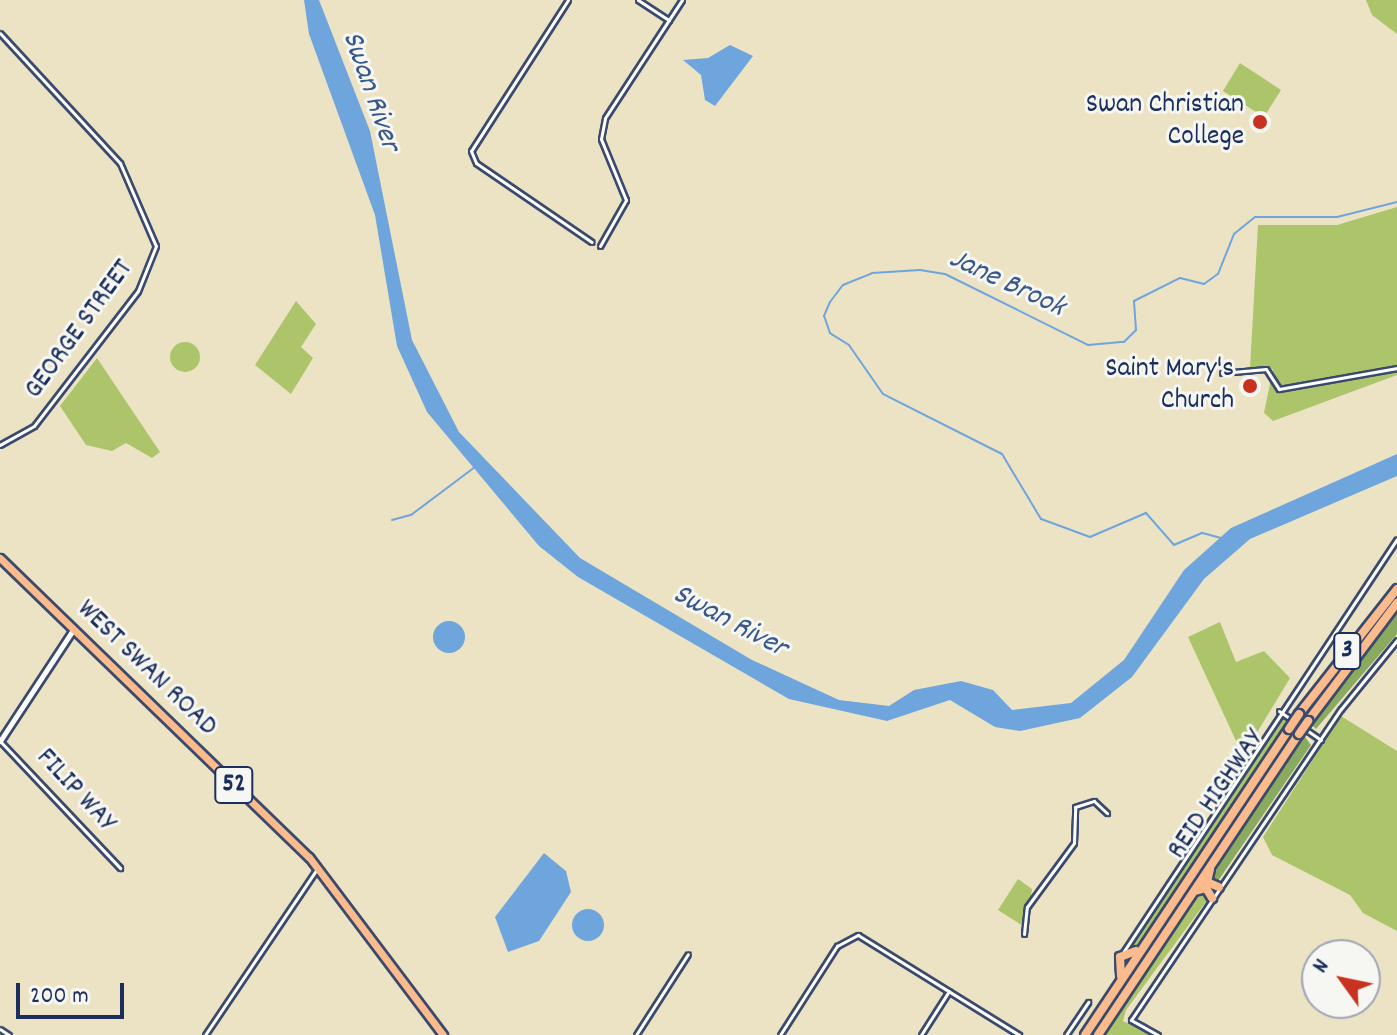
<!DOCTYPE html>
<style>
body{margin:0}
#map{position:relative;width:1397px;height:1035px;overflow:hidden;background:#ece3c5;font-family:Dekko,sans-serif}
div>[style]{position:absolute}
.green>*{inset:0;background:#acc56b}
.round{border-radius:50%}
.forest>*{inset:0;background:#89aa5f}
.water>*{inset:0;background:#6fa5dd}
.stream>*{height:2px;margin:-1px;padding:0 1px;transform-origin:1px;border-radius:1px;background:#6fa5dd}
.roads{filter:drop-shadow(2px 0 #3a4a6d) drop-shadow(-2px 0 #3a4a6d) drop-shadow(0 2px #3a4a6d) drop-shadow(0 -2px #3a4a6d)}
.minor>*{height:3px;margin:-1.5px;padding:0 1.5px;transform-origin:1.5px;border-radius:1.5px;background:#fff}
.tertiary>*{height:5px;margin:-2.5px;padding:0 2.5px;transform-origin:2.5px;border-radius:2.5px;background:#fff}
.primary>*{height:7px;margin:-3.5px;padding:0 3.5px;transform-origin:3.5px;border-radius:3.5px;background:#fbbb8d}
.trunk>*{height:8px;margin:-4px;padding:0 4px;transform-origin:4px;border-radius:4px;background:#fbbb8d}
.bridges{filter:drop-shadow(2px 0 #3a4a6d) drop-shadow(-2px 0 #3a4a6d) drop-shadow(0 2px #3a4a6d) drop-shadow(0 -2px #3a4a6d)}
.trunk-bridge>*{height:8px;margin:-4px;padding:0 4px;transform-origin:4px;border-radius:4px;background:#fbbb8d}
.dots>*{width:22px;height:22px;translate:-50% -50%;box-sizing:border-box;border:4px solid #f6f6f2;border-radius:50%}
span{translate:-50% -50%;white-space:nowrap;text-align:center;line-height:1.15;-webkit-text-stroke:6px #f6f6f2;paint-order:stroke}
.shield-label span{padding:2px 6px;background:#f6f6f2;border:2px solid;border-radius:6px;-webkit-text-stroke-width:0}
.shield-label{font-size:26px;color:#1b2f5e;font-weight:700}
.poi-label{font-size:28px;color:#1b2f5e}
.right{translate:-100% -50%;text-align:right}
.street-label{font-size:28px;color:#1b2f5e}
.water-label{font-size:30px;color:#38588a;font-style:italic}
.north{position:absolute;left:1301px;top:939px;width:80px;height:80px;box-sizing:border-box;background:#f6f6f2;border:2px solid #9ea6b7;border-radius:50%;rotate:303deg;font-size:22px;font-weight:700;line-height:32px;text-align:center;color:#1b2f5e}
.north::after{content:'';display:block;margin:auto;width:28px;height:36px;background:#c8321e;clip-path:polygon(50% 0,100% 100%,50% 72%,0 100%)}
.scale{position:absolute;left:16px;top:983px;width:108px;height:36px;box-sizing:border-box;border:4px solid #1b2f5e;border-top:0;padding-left:10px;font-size:24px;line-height:28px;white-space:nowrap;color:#1b2f5e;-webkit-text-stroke:6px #f6f6f2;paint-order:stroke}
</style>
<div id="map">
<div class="green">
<div style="clip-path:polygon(1366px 0,1397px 0,1397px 34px,1372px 15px)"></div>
<div style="clip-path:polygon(1240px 63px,1281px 90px,1264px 117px,1223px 91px)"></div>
<div style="clip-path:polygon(1397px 207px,1397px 375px,1273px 421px,1264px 413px,1273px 369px,1250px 368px,1258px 225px,1337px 225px)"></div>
<div style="clip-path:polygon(296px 301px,316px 324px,301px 347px,313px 358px,291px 394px,255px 365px)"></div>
<div class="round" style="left:170px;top:342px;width:30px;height:30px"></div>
<div style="clip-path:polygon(97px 358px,160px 452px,152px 458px,126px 443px,112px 451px,86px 445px,60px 406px)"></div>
<div style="clip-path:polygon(1220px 622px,1236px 662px,1264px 651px,1290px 678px,1243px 756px,1188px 637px)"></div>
<div style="clip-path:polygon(1341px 716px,1397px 751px,1397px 931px,1363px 913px,1350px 895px,1272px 855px,1263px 837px)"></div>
<div style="clip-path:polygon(1279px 718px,1289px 720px,1138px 946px,1125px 952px)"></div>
<div style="clip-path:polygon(1018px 879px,1032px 889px,1026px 928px,998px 910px)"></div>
<div style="clip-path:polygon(1200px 890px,1208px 899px,1126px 1010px,1123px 1021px,1153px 1035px,1104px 1035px)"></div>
</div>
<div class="forest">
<div style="clip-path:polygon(1397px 609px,1397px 634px,1316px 729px,1310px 723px)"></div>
<div style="clip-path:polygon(1302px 733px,1311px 745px,1218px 881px,1210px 880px)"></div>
</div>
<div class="water">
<div style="clip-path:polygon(304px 0,319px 0,370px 131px,412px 340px,459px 432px,580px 558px,752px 660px,839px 700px,889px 706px,914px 690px,961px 681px,993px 690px,1012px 710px,1071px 703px,1124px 660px,1184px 570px,1231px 528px,1397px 454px,1397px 476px,1250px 539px,1204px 579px,1132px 677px,1080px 718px,1020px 731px,995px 727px,950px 700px,887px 721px,789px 699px,578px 577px,539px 546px,427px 412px,397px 346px,375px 215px,309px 34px)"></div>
<div style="clip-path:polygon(730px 45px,753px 56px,715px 106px,705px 100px,701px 75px,683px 60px,708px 58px)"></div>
<div class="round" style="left:433px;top:621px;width:32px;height:32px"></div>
<div style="clip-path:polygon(544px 853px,566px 871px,571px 892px,539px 941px,508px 952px,495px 917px)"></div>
<div class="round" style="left:572px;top:909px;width:32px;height:32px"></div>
</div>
<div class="stream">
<div style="left:392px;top:520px;width:20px;rotate:-15deg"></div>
<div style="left:411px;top:515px;width:80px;rotate:-36.9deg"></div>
<div style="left:1221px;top:538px;width:20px;rotate:-165deg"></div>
<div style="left:1202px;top:533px;width:30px;rotate:157deg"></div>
<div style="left:1174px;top:545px;width:43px;rotate:-131.2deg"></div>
<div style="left:1146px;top:513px;width:61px;rotate:156.8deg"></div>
<div style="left:1090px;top:537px;width:52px;rotate:-159.8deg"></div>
<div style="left:1041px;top:519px;width:76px;rotate:-121deg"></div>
<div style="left:1002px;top:454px;width:133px;rotate:-153.2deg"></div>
<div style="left:883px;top:394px;width:60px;rotate:-124.8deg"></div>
<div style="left:849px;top:345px;width:22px;rotate:-148deg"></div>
<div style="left:830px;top:333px;width:18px;rotate:-109deg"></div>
<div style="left:824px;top:316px;width:15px;rotate:-67deg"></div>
<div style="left:830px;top:302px;width:21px;rotate:-53deg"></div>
<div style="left:843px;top:285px;width:31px;rotate:-22deg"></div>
<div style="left:872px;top:273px;width:48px;rotate:-3.6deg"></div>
<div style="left:920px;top:270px;width:25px;rotate:9deg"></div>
<div style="left:945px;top:274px;width:160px;rotate:26.4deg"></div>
<div style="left:1088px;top:345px;width:36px;rotate:-5deg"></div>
<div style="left:1124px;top:342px;width:17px;rotate:-45deg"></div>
<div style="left:1136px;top:330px;width:29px;rotate:-94deg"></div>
<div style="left:1134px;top:301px;width:51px;rotate:-26.6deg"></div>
<div style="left:1180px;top:278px;width:25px;rotate:14deg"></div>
<div style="left:1204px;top:284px;width:17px;rotate:-36deg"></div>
<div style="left:1218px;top:274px;width:43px;rotate:-68.2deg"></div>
<div style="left:1234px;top:234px;width:27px;rotate:-39deg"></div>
<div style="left:1255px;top:217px;width:82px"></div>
<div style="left:1337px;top:217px;width:62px;rotate:-14deg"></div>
</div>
<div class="roads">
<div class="minor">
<div style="left:568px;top:0;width:179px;rotate:122.7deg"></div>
<div style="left:471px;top:151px;width:13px;rotate:67deg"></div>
<div style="left:476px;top:163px;width:140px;rotate:34.3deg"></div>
<div style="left:638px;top:0;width:37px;rotate:33deg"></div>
<div style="left:0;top:33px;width:177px;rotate:47.3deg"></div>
<div style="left:120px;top:163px;width:90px;rotate:66.6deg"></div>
<div style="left:156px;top:246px;width:48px;rotate:111.8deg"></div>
<div style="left:138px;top:291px;width:170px;rotate:127.6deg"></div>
<div style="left:34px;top:426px;width:39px;rotate:151deg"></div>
<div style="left:600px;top:246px;width:53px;rotate:-60.5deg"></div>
<div style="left:626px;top:200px;width:66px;rotate:-112.3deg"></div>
<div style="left:601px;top:139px;width:21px;rotate:-79deg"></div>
<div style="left:605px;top:118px;width:141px;rotate:-56.9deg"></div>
<div style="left:1222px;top:373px;width:44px;rotate:-5.2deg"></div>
<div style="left:1266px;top:369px;width:24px;rotate:57deg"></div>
<div style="left:1279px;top:389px;width:120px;rotate:-10.1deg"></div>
<div style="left:1279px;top:711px;width:51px;rotate:34.6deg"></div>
<div style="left:0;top:741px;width:175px;rotate:46.6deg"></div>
<div style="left:1024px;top:934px;width:27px;rotate:-84deg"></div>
<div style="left:1027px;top:907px;width:79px;rotate:-53.7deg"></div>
<div style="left:1074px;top:843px;width:36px;rotate:-88deg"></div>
<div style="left:1075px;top:807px;width:20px;rotate:-18deg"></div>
<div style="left:1094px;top:801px;width:18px;rotate:43deg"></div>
<div style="left:1120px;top:957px;width:501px;rotate:-56.47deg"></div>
<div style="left:0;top:1029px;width:11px;rotate:34deg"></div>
<div style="left:205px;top:1035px;width:200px;rotate:-56deg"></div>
<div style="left:636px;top:1035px;width:96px;rotate:-57.3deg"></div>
<div style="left:780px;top:1035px;width:106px;rotate:-57.4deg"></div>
<div style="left:837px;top:946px;width:24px;rotate:-28deg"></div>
<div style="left:858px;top:935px;width:190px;rotate:31.8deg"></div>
<div style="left:921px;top:1035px;width:52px;rotate:-57.5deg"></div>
<div style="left:1066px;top:1035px;width:40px;rotate:-56deg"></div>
<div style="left:1158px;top:1035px;width:31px;rotate:-151deg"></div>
<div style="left:1131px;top:1020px;width:375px;rotate:-56deg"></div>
<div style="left:1341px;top:709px;width:89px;rotate:-50.9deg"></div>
</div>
<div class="tertiary">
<div style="left:0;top:741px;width:133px;rotate:-56.7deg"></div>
</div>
<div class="primary">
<div style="left:0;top:558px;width:430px;rotate:44.1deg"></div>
<div style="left:309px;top:857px;width:223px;rotate:53deg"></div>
</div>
<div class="trunk">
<div style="left:1299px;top:714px;width:159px;rotate:-51.9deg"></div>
<div style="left:1308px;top:721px;width:148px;rotate:-53deg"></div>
<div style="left:1210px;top:869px;width:13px;rotate:103deg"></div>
<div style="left:1207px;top:882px;width:13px;rotate:23deg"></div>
<div style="left:1195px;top:891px;width:11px;rotate:-15deg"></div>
<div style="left:1206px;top:888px;width:12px;rotate:59deg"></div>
<div style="left:1121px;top:976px;width:19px;rotate:-93deg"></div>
<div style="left:1120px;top:957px;width:17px;rotate:-21deg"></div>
<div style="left:1085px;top:1035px;width:368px;rotate:-56.3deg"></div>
<div style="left:1098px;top:1035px;width:362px;rotate:-56.3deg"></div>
</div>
</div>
<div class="bridges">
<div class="trunk-bridge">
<div style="left:1289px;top:729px;width:18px;rotate:-56deg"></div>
<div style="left:1299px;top:734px;width:16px;rotate:-55deg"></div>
</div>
</div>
<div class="dots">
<div style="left:1260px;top:122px;background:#c8321e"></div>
<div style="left:1250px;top:386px;background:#c8321e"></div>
</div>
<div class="shield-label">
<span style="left:1347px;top:651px">3</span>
<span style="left:234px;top:785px">52</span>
</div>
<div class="poi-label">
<span class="right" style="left:1244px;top:122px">Swan Christian<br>College</span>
<span class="right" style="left:1234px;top:386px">Saint Mary's<br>Church</span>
</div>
<div class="street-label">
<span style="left:80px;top:330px;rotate:-54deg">GEORGE STREET</span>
<span style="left:146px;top:669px;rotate:44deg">WEST SWAN ROAD</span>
<span style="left:75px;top:791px;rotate:47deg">FILIP WAY</span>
<span style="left:1217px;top:795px;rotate:-56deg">REID HIGHWAY</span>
</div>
<div class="water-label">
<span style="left:369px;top:92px;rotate:71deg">Swan River</span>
<span style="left:1006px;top:285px;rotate:25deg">Jane Brook</span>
<span style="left:729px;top:623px;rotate:28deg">Swan River</span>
</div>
<div class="north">N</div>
<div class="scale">200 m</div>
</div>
